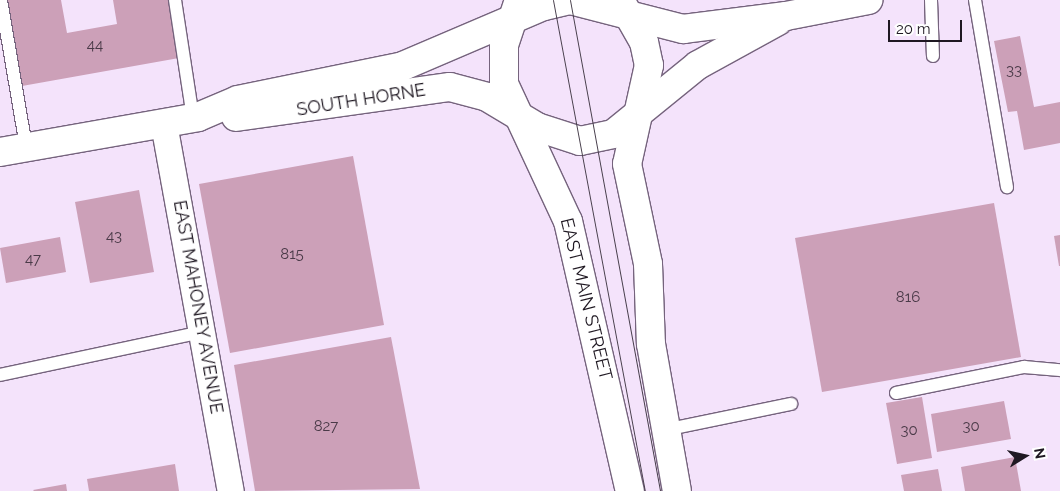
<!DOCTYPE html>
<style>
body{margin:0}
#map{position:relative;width:1060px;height:491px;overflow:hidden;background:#f4e3fb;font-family:Raleway,sans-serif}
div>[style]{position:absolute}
.building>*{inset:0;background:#cca0b8}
.roads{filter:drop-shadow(1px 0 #75637d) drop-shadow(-1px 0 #75637d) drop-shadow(0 1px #75637d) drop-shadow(0 -1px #75637d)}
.service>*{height:12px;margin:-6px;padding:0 6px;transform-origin:6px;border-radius:6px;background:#fff}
.minor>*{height:26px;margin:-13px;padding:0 13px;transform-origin:13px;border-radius:13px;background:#fff}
.tertiary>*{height:28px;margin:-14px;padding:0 14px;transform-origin:14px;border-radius:14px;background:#fff}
.primary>*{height:28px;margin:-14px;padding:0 14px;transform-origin:14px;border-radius:14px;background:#fff}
.tram>*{height:1px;margin:-0.5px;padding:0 0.5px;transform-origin:0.5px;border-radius:0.5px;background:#483f4c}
span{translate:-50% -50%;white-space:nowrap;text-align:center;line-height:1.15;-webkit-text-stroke:5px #fff;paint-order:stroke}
.number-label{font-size:15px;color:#4a3a48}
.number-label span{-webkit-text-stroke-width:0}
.street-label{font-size:18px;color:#1f1822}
.north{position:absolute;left:1000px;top:431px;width:50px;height:50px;-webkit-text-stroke:4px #fff;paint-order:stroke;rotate:80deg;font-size:14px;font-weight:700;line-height:20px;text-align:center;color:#1f1822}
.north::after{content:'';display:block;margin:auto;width:18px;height:22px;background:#1f1822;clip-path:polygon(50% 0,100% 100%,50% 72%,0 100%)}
.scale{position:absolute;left:888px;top:20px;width:74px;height:22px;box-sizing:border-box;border:2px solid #1f1822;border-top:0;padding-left:6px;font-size:15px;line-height:18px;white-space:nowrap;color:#1f1822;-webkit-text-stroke:4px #fff;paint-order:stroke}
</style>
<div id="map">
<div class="building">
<div style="clip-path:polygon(6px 0,61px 0,67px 33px,117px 24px,113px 0,168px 0,179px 58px,22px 86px)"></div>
<div style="clip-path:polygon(1020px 36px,1034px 107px,1060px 102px,1060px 143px,1024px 150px,1017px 111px,1008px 112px,994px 41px)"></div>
<div style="clip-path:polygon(353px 156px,384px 325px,230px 353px,199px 184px)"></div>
<div style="clip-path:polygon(139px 190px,154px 272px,90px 283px,75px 202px)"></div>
<div style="clip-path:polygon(994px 203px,1021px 357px,822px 392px,795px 238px)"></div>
<div style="clip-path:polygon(1060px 235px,1060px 266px,1059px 266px,1054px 236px)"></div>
<div style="clip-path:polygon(60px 237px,66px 272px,6px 283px,0 248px)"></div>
<div style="clip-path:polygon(391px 337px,420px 489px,255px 491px,234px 365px)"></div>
<div style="clip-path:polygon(922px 397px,932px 458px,897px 464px,886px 403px)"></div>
<div style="clip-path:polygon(1004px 401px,1011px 439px,937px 452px,931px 414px)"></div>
<div style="clip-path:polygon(1015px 457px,1021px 491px,965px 491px,961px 467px)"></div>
<div style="clip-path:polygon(175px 464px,179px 491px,89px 491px,87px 479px)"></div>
<div style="clip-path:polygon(938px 469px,942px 491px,904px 491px,901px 475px)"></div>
<div style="clip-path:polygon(66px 484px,67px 491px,34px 491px,33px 490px)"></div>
</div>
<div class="roads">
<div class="service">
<div style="left:1px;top:0;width:149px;rotate:80.3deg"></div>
<div style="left:175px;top:0;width:118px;rotate:81.3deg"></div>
<div style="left:931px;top:0;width:56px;rotate:88deg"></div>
<div style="left:975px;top:0;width:190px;rotate:80.3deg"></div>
<div style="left:0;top:375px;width:207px;rotate:-12deg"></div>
<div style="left:896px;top:393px;width:131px;rotate:-11.5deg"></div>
<div style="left:1024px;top:367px;width:36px;rotate:5deg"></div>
<div style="left:665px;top:430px;width:129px;rotate:-11.7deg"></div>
</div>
<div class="minor">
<div style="left:164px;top:124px;width:373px;rotate:79.7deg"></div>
</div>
<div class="tertiary">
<div style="left:236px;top:117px;width:216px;rotate:-8deg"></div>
<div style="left:450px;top:87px;width:38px;rotate:15deg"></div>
<div style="left:487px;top:97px;width:58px;rotate:31deg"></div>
<div style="left:537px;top:127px;width:45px;rotate:18deg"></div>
<div style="left:580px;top:141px;width:34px;rotate:-12deg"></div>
<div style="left:613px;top:134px;width:109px;rotate:-39.1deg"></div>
<div style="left:698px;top:65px;width:91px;rotate:-28.8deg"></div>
<div style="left:0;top:152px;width:201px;rotate:-10deg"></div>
<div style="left:198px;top:117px;width:43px;rotate:-23deg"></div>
<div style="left:238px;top:100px;width:168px;rotate:-11.6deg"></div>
<div style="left:403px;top:66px;width:153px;rotate:-23.1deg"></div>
<div style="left:544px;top:6px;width:27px;rotate:-13deg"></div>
<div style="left:570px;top:0;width:117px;rotate:14.4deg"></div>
<div style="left:683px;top:29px;width:104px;rotate:-7.2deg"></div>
<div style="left:786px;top:16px;width:84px;rotate:-11deg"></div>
</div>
<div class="primary">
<div style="left:519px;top:0;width:47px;rotate:108.4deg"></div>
<div style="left:504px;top:45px;width:39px;rotate:90deg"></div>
<div style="left:504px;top:84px;width:151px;rotate:65deg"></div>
<div style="left:568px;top:221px;width:277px;rotate:77.1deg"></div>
<div style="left:620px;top:0;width:48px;rotate:60.3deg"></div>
<div style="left:644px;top:42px;width:24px;rotate:78deg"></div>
<div style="left:649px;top:65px;width:101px;rotate:102.5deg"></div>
<div style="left:627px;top:164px;width:102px;rotate:78.1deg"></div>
<div style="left:648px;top:264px;width:80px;rotate:87.9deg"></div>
<div style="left:651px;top:344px;width:149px;rotate:80deg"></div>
</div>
</div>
<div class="tram">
<div style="left:553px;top:0;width:500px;rotate:79.4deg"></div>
<div style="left:570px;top:0;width:499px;rotate:79.6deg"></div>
</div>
<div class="number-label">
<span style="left:95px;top:46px">44</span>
<span style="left:1014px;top:71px">33</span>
<span style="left:114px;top:237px">43</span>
<span style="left:292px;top:255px">815</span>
<span style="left:33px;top:260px">47</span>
<span style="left:908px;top:298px">816</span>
<span style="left:326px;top:427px">827</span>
<span style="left:971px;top:427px">30</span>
<span style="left:909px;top:431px">30</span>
</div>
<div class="street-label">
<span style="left:361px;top:100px;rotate:-9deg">SOUTH HORNE</span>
<span style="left:586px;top:299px;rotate:76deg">EAST MAIN STREET</span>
<span style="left:198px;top:307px;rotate:80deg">EAST MAHONEY AVENUE</span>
</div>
<div class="north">N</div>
<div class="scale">20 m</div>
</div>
